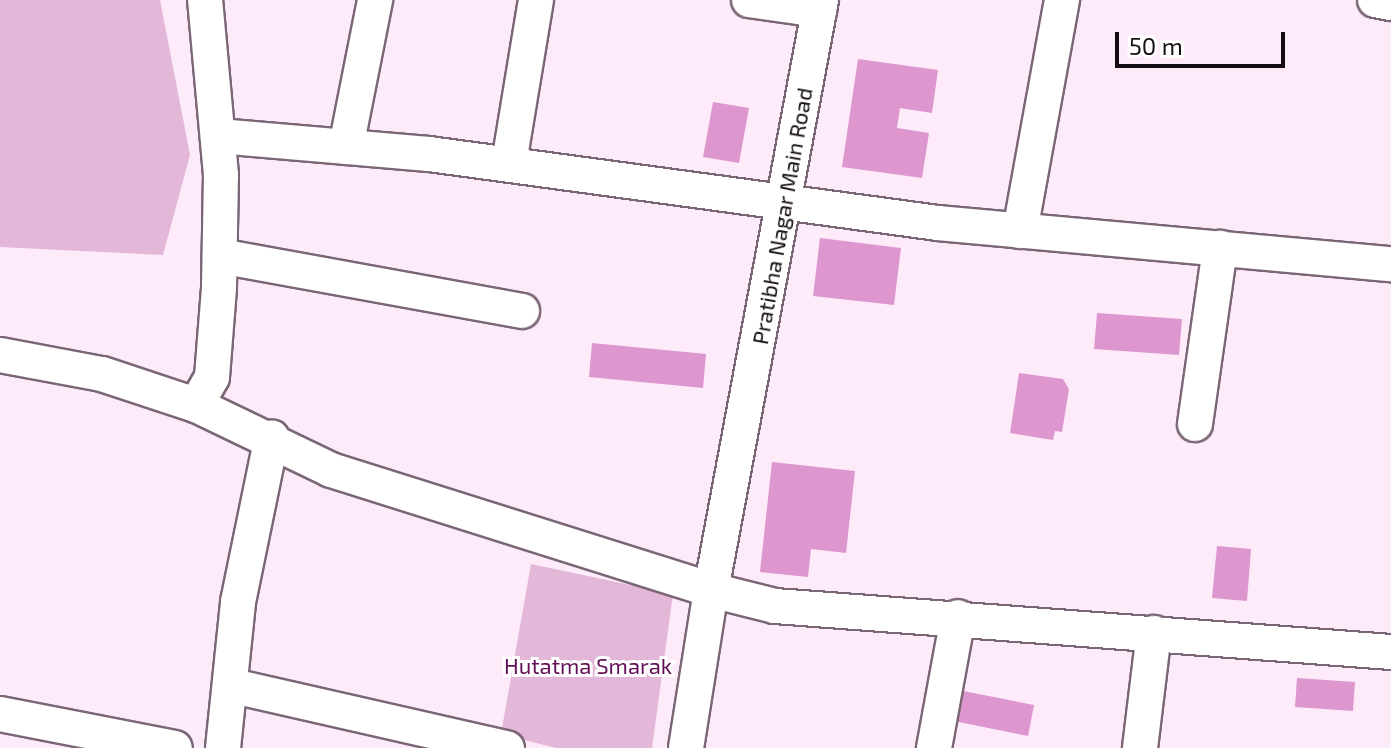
<!DOCTYPE html>
<style>
body{margin:0}
#map{position:relative;width:1391px;height:748px;overflow:hidden;background:#feebf9;font-family:"Exo 2",sans-serif}
div>[style]{position:absolute}
.green>*{inset:0;background:#e2b7d8}
.building>*{inset:0;background:#dd96ce}
.roads{filter:drop-shadow(2px 0 #7b6676) drop-shadow(-2px 0 #7b6676) drop-shadow(0 2px #7b6676) drop-shadow(0 -2px #7b6676)}
.minor>*{height:34px;margin:-17px;padding:0 17px;transform-origin:17px;border-radius:17px;background:#fff}
span{translate:-50% -50%;white-space:nowrap;text-align:center;line-height:1.15;-webkit-text-stroke:6px #fff;paint-order:stroke}
.street-label{font-size:22px;color:#140d13}
.park-label{font-size:22px;color:#620e56}
.scale{position:absolute;left:1115px;top:32px;width:170px;height:36px;box-sizing:border-box;border:4px solid #140d13;border-top:0;padding-left:10px;font-size:24px;line-height:28px;white-space:nowrap;color:#140d13;-webkit-text-stroke:6px #fff;paint-order:stroke}
</style>
<div id="map">
<div class="green">
<div style="clip-path:polygon(0 0,160px 0,190px 155px,163px 255px,0 247px)"></div>
<div style="clip-path:polygon(531px 564px,673px 594px,652px 748px,556px 748px,501px 734px)"></div>
</div>
<div class="building">
<div style="clip-path:polygon(858px 59px,938px 70px,932px 113px,900px 108px,897px 128px,929px 133px,922px 178px,842px 167px)"></div>
<div style="clip-path:polygon(713px 102px,749px 108px,739px 163px,703px 157px)"></div>
<div style="clip-path:polygon(820px 238px,901px 248px,894px 305px,813px 296px)"></div>
<div style="clip-path:polygon(1097px 313px,1182px 319px,1179px 355px,1094px 349px)"></div>
<div style="clip-path:polygon(592px 343px,706px 354px,703px 388px,589px 377px)"></div>
<div style="clip-path:polygon(1019px 373px,1063px 379px,1069px 389px,1062px 432px,1055px 431px,1053px 440px,1010px 433px)"></div>
<div style="clip-path:polygon(772px 462px,855px 471px,846px 553px,811px 549px,808px 577px,760px 572px)"></div>
<div style="clip-path:polygon(1217px 546px,1251px 549px,1247px 601px,1212px 598px)"></div>
<div style="clip-path:polygon(1297px 678px,1355px 682px,1353px 711px,1295px 707px)"></div>
<div style="clip-path:polygon(953px 689px,1034px 705px,1028px 736px,954px 721px)"></div>
</div>
<div class="roads">
<div class="minor">
<div style="left:749px;top:0;width:71px;rotate:8.1deg"></div>
<div style="left:1375px;top:0;width:16px;rotate:11deg"></div>
<div style="left:218px;top:136px;width:212px;rotate:4.9deg"></div>
<div style="left:429px;top:154px;width:514px;rotate:7.72deg"></div>
<div style="left:938px;top:223px;width:455px;rotate:5.2deg"></div>
<div style="left:346px;top:147px;width:150px;rotate:-78.8deg"></div>
<div style="left:509px;top:163px;width:165px;rotate:-80.6deg"></div>
<div style="left:1020px;top:231px;width:235px;rotate:-79.7deg"></div>
<div style="left:220px;top:256px;width:307px;rotate:10.3deg"></div>
<div style="left:0;top:355px;width:104px;rotate:10.6deg"></div>
<div style="left:102px;top:374px;width:99px;rotate:18.3deg"></div>
<div style="left:196px;top:405px;width:150px;rotate:25.7deg"></div>
<div style="left:331px;top:470px;width:398px;rotate:17.5deg"></div>
<div style="left:711px;top:590px;width:600px;rotate:-79.44deg"></div>
<div style="left:196px;top:405px;width:32px;rotate:-60deg"></div>
<div style="left:212px;top:377px;width:89px;rotate:-85.5deg"></div>
<div style="left:219px;top:288px;width:113px;rotate:-89deg"></div>
<div style="left:221px;top:175px;width:176px;rotate:-95.2deg"></div>
<div style="left:1195px;top:424px;width:178px;rotate:-81.9deg"></div>
<div style="left:233px;top:686px;width:281px;rotate:12.8deg"></div>
<div style="left:0;top:714px;width:178px;rotate:11deg"></div>
<div style="left:223px;top:748px;width:147px;rotate:-84.1deg"></div>
<div style="left:238px;top:602px;width:168px;rotate:-78.4deg"></div>
<div style="left:686px;top:748px;width:160px;rotate:-81deg"></div>
<div style="left:711px;top:590px;width:66px;rotate:14deg"></div>
<div style="left:775px;top:606px;width:618px;rotate:4.27deg"></div>
<div style="left:934px;top:748px;width:133px;rotate:-79.6deg"></div>
<div style="left:1140px;top:748px;width:116px;rotate:-83.1deg"></div>
</div>
</div>
<div class="street-label">
<span style="left:782px;top:216px;rotate:-80deg">Pratibha Nagar Main Road</span>
</div>
<div class="park-label">
<span style="left:588px;top:666px">Hutatma Smarak</span>
</div>
<div class="scale">50 m</div>
</div>
